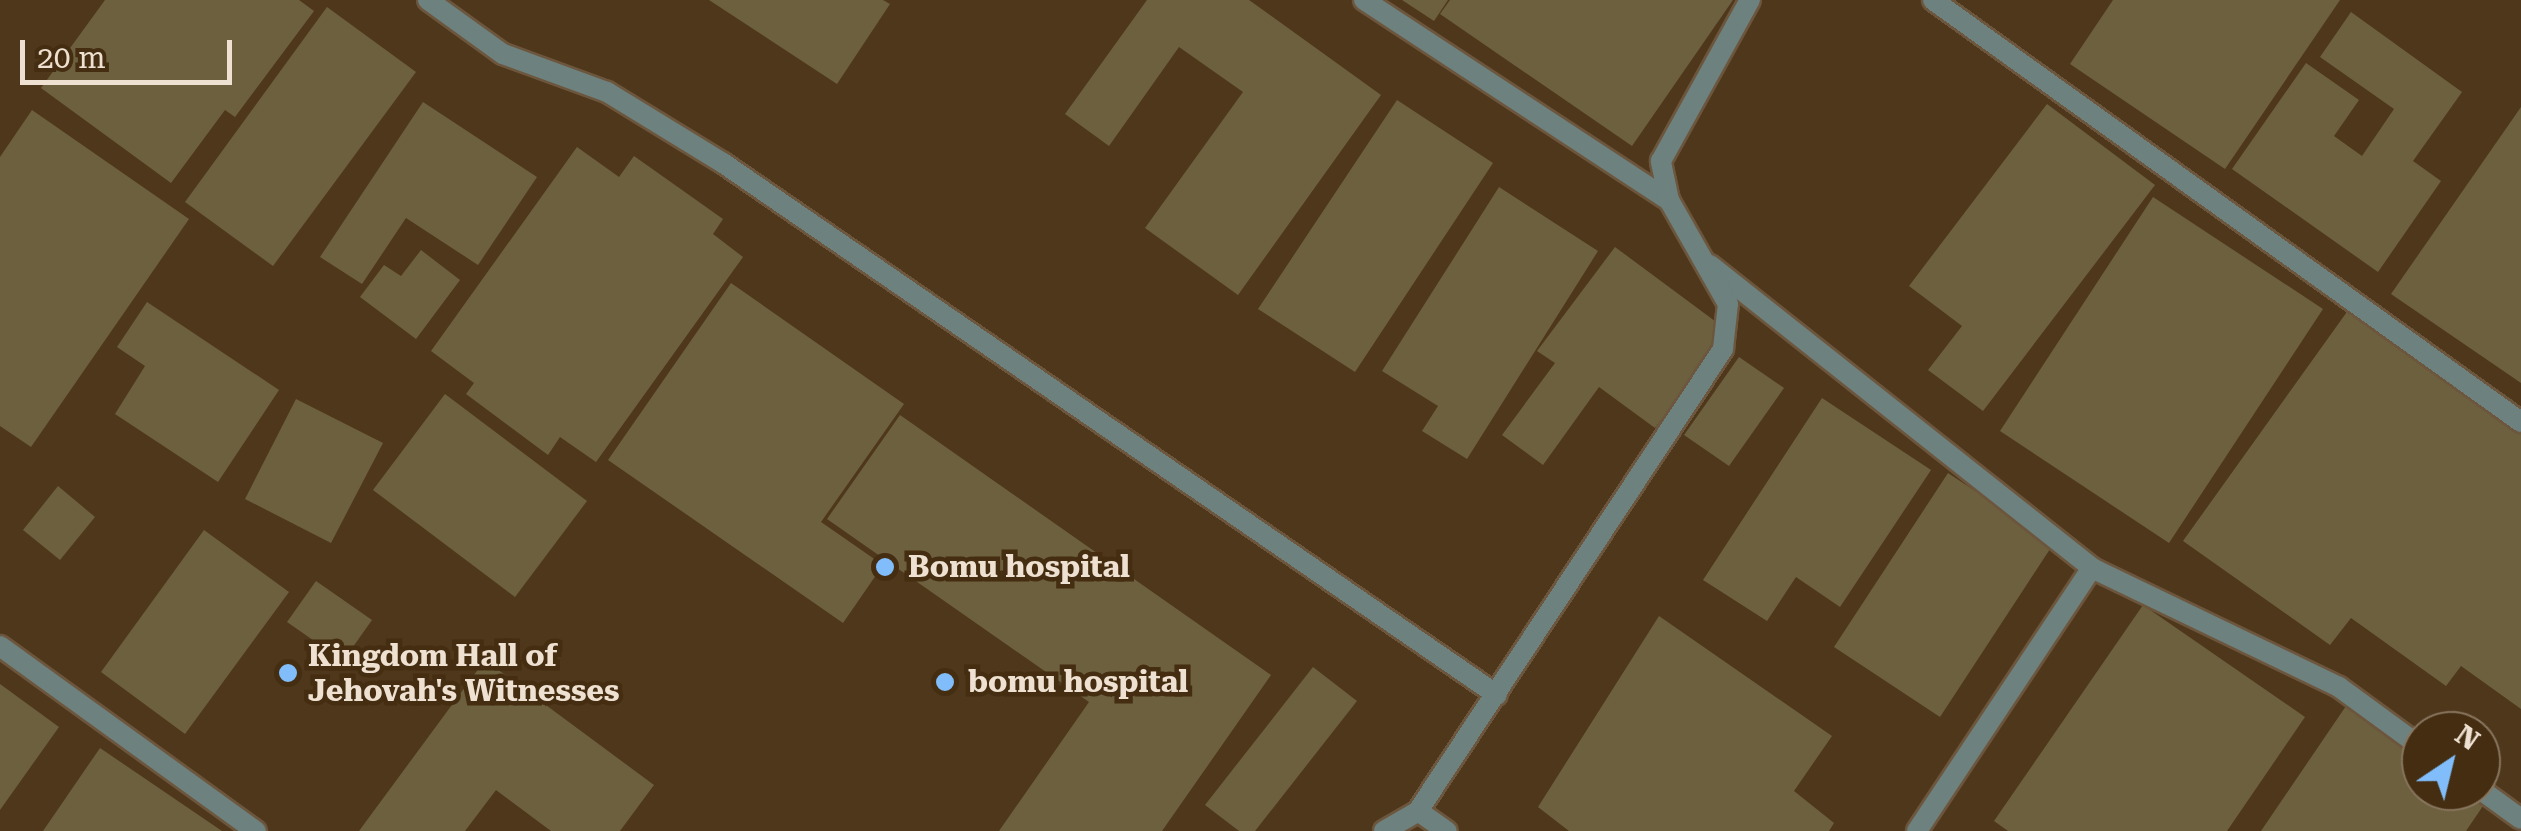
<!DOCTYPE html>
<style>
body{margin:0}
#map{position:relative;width:2521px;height:831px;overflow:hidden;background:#4f371c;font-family:"Roboto Serif",serif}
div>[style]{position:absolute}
.building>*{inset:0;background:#6d603e}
.roads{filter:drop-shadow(2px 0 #6c563d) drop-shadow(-2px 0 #6c563d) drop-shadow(0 2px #6c563d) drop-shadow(0 -2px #6c563d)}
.street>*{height:20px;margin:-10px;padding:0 10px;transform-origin:10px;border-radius:10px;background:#6d817f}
.dots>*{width:28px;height:28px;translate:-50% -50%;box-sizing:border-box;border:5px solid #442d11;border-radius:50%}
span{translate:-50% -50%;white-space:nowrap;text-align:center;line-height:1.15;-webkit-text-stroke:9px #442d11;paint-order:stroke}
.poi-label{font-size:30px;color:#efe1d1;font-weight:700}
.left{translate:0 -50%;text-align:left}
.north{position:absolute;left:2401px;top:711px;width:100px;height:100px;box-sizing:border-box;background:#442d11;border:2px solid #88755e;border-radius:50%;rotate:35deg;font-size:28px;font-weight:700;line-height:40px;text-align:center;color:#efe1d1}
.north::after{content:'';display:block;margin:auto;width:35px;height:45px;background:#80bdfa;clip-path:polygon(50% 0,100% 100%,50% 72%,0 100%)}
.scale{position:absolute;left:20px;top:40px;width:212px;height:45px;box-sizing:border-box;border:5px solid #efe1d1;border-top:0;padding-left:12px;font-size:30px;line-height:35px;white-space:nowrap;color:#efe1d1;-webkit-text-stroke:8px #442d11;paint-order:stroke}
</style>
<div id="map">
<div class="building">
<div style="clip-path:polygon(105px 0,299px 0,314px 11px,235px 117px,225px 110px,171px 183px,41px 88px)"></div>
<div style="clip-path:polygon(709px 0,883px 0,890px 4px,837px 84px)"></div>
<div style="clip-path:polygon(1147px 0,1249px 0,1381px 95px,1238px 295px,1145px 228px,1243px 92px,1179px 47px,1109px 146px,1065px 114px)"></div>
<div style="clip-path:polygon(1402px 0,1448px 0,1434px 21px)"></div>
<div style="clip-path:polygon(1450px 0,1733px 0,1632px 146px,1440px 14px)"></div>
<div style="clip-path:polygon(2113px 0,2340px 0,2225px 169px,2070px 64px)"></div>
<div style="clip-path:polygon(327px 7px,416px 72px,273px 266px,185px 202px)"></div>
<div style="clip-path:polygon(2351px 12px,2462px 92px,2413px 161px,2441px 181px,2378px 272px,2232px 169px,2306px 63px,2359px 100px,2334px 136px,2362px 156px,2394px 109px,2320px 57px)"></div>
<div style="clip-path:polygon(1397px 100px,1493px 163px,1355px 372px,1258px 309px)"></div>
<div style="clip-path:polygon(423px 102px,537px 177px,478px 265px,406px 218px,362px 284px,320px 257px)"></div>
<div style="clip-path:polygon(2047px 104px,2155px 185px,1983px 411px,1928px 370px,1962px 326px,1909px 286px)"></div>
<div style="clip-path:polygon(2521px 107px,2521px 383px,2391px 294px)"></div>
<div style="clip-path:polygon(32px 110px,189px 219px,31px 447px,0 426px,0 157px)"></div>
<div style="clip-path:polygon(577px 147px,619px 177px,634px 156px,723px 219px,713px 234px,743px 257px,596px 462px,560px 437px,548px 455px,466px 394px,474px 383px,431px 351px)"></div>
<div style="clip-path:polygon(1499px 187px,1598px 251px,1467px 459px,1422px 431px,1438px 406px,1382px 371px)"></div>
<div style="clip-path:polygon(2153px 197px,2323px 309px,2169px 543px,2000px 431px)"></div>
<div style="clip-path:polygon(1615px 247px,1727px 330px,1655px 428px,1599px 387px,1543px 465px,1502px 435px,1555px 363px,1537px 351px)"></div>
<div style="clip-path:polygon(421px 250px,460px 280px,416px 339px,360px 297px,384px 265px,401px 276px)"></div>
<div style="clip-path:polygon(731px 283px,904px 404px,821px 522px,883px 565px,843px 623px,608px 460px)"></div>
<div style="clip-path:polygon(147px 302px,279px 390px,218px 482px,115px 414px,145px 366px,117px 347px)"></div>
<div style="clip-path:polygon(2349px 309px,2521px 433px,2521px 709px,2461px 666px,2446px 686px,2351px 618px,2330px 645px,2183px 541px)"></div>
<div style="clip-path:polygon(1739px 357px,1784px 388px,1729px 466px,1684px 435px)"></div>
<div style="clip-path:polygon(445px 394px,587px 501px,515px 597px,373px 490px)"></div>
<div style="clip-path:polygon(1822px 398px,1931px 470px,1840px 607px,1796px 577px,1767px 621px,1703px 580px)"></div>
<div style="clip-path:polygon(296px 399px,383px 443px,331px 543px,245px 499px)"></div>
<div style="clip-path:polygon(900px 415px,1271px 675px,1162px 831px,999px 831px,1089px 702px,827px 519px)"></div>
<div style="clip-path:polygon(1948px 473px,2054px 543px,1940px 717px,1834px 647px)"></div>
<div style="clip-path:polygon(58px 486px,95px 517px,60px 560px,23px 530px)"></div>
<div style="clip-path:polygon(204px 530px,289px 592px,185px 734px,101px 672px)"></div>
<div style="clip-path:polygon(316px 581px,372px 620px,343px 661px,287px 622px)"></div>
<div style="clip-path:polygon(2143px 605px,2305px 717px,2227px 831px,2008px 831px,1994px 821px)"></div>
<div style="clip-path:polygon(1659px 616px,1832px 736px,1794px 791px,1834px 823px,1829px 831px,1569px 831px,1538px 807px)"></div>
<div style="clip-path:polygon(485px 660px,654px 785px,620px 831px,551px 831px,496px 790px,465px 831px,359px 831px)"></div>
<div style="clip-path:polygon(1313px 667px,1357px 701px,1255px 831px,1239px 831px,1205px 805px)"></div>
<div style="clip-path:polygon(0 684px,59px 727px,0 810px)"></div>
<div style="clip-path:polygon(2346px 706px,2421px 756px,2421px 791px,2474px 791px,2487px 800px,2466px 831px,2261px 831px)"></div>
<div style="clip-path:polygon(100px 748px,222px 831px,43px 831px)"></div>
</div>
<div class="roads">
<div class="street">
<div style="left:428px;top:0;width:92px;rotate:35.8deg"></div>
<div style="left:503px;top:54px;width:111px;rotate:20.1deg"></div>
<div style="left:607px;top:92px;width:136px;rotate:31.5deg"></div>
<div style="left:723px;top:163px;width:939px;rotate:34.5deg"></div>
<div style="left:1364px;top:0;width:365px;rotate:33.3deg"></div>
<div style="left:1933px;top:0;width:724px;rotate:35.67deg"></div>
<div style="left:1710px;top:265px;width:488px;rotate:38.4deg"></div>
<div style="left:2092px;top:568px;width:274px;rotate:25.7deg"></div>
<div style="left:2339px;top:687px;width:102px;rotate:36.2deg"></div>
<div style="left:0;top:646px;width:316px;rotate:35.9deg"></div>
<div style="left:2481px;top:790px;width:49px;rotate:35.9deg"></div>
<div style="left:1418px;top:811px;width:35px;rotate:35deg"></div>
<div style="left:1384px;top:831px;width:39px;rotate:-30deg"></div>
<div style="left:1418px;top:811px;width:554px;rotate:-56.57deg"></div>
<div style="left:1723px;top:349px;width:45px;rotate:-83.7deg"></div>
<div style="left:1728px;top:304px;width:120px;rotate:-119.6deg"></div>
<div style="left:1669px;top:200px;width:40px;rotate:-102deg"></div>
<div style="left:1661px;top:161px;width:184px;rotate:-61.1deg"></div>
<div style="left:1917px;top:831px;width:316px;rotate:-56.4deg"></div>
</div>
</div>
<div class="dots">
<div style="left:885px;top:567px;background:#80bdfa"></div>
<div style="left:288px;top:673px;background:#80bdfa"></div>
<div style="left:945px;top:682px;background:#80bdfa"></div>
</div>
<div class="poi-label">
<span class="left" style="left:908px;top:567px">Bomu hospital</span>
<span class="left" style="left:308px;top:673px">Kingdom Hall of<br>Jehovah's Witnesses</span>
<span class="left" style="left:968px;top:682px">bomu hospital</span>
</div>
<div class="north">N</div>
<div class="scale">20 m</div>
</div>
